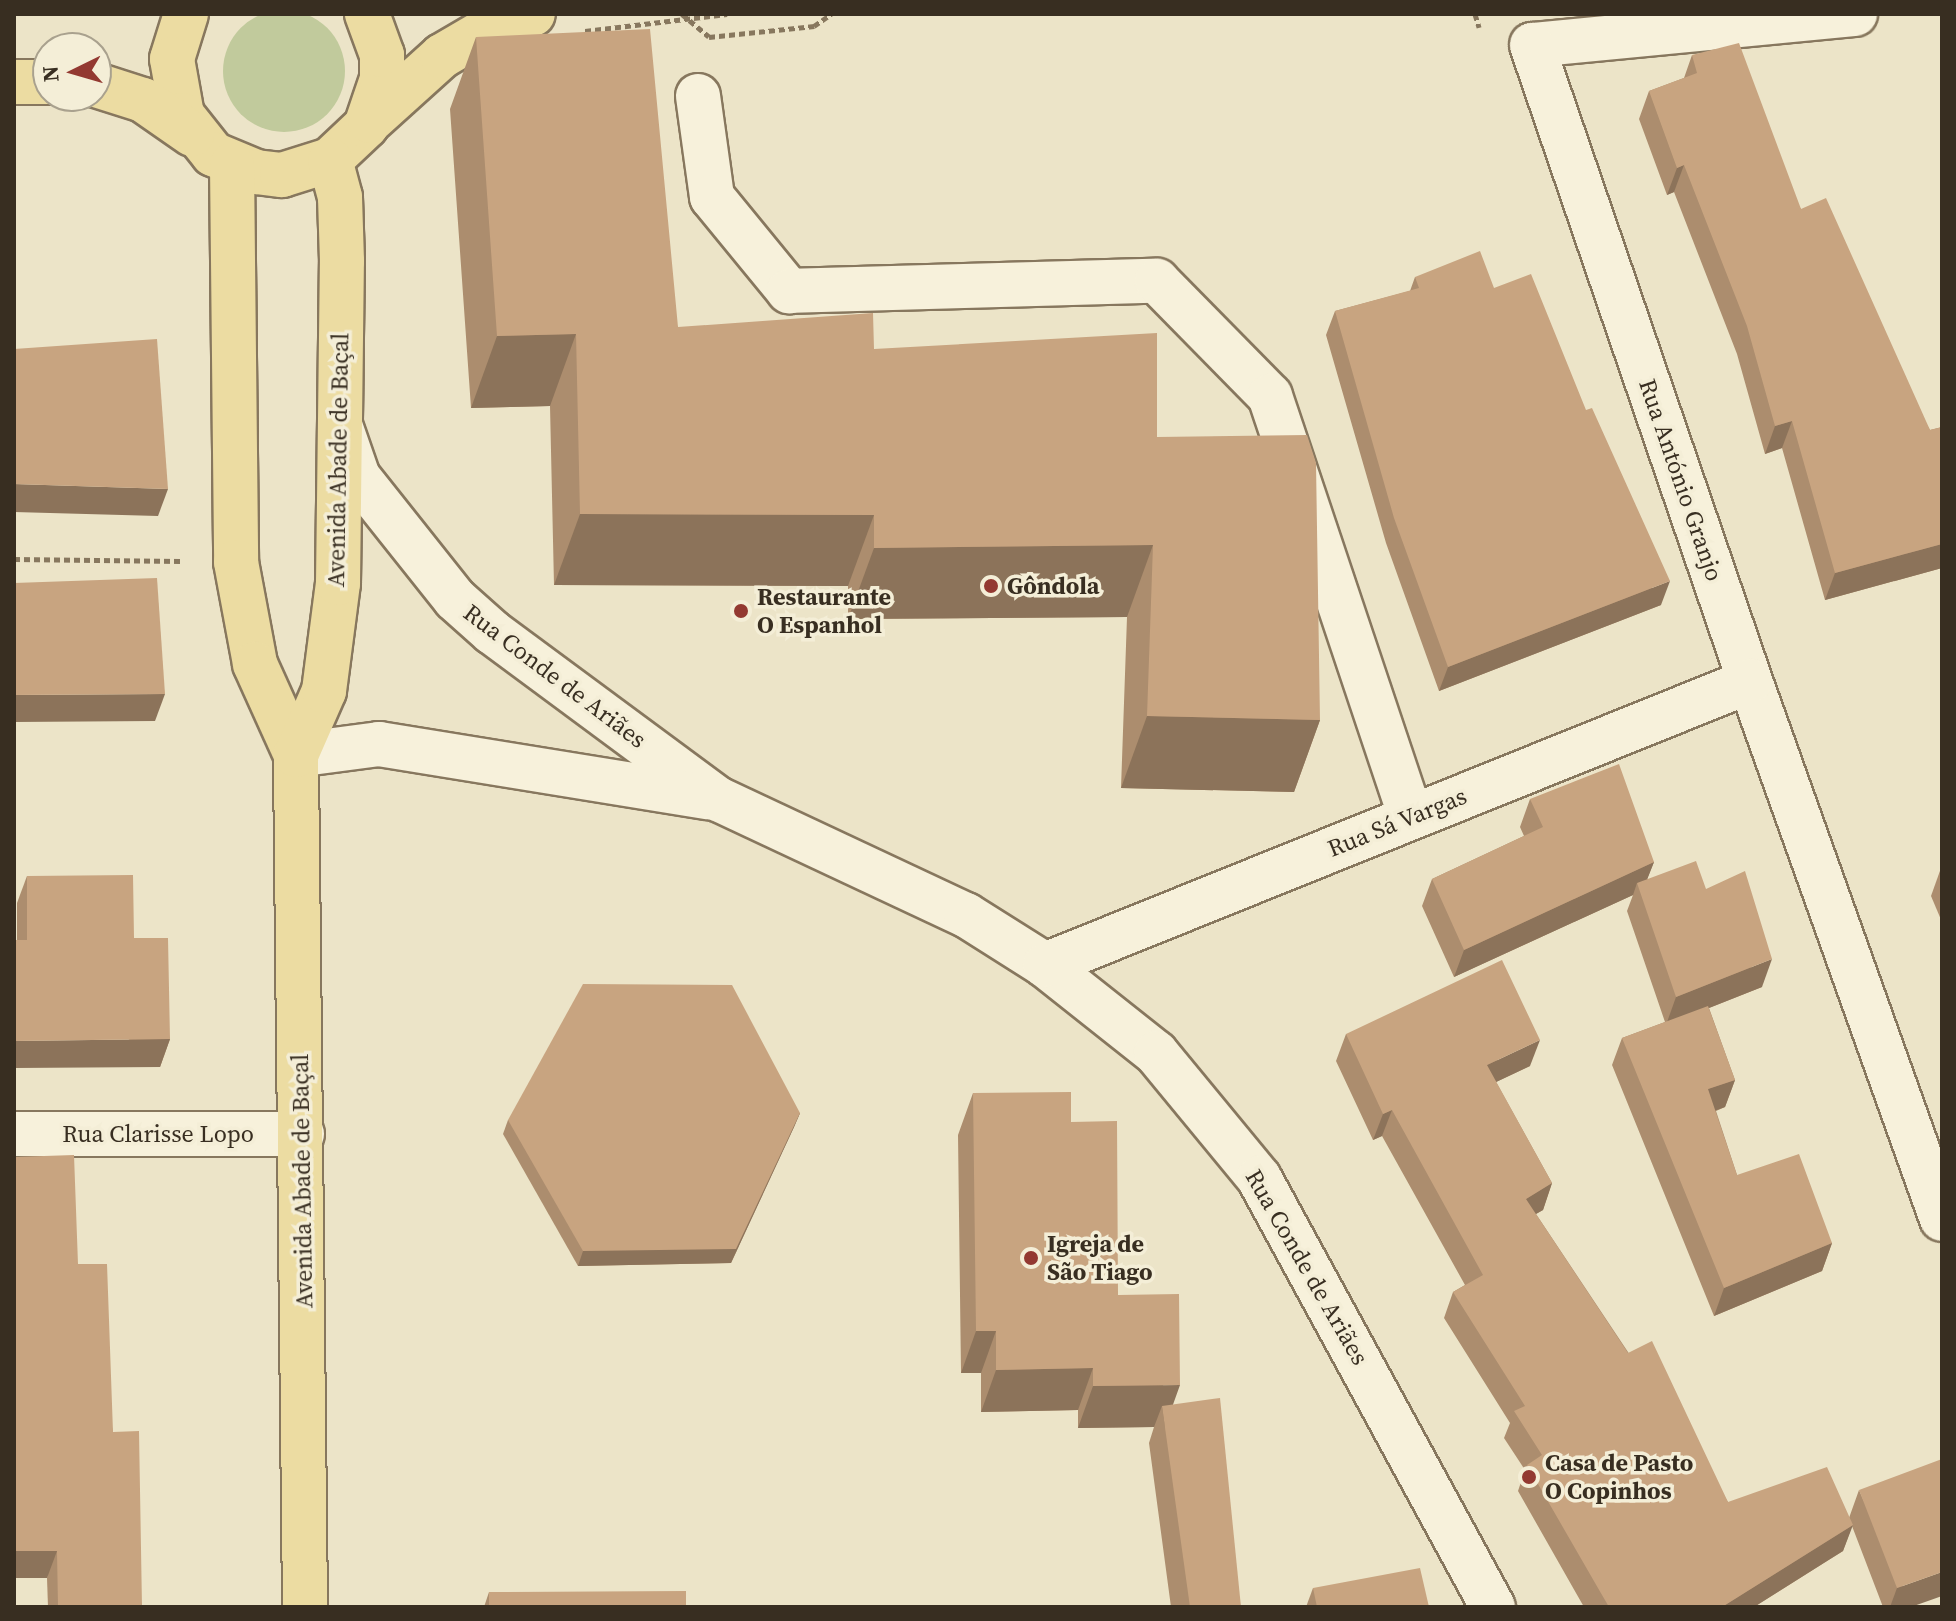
<!DOCTYPE html>
<meta charset="utf-8">
<style>
body{margin:0}
#map{position:relative;width:1956px;height:1621px;overflow:hidden;background:#ece4c8;font-family:"Source Serif 4",serif}
div>[style]{position:absolute}
.green>*{inset:0;background:#c1ca9c}
.round{border-radius:50%}
.path>*{height:5px;margin-top:-2.5px;transform-origin:0;background:repeating-linear-gradient(90deg,#87775e 0 6px,transparent 0 10px)}
.roads{filter:drop-shadow(2px 0 #87775e) drop-shadow(-2px 0 #87775e) drop-shadow(0 2px #87775e) drop-shadow(0 -2px #87775e)}
.minor>*{height:44px;margin:-22px;padding:0 22px;transform-origin:22px;border-radius:22px;background:#f7f1db}
.primary>*{height:44px;margin:-22px;padding:0 22px;transform-origin:22px;border-radius:22px;background:#ecdca2}
.wall>*{inset:0;background:#ac8d6e}
.shaded-wall>*{inset:0;background:#8c735a}
.building>*{inset:0;background:#c8a480}
.dots>*{width:22px;height:22px;translate:-50% -50%;box-sizing:border-box;border:4px solid #f4eed7;border-radius:50%}
span{translate:-50% -50%;white-space:nowrap;text-align:center;line-height:1.15;-webkit-text-stroke:7px #f4eed7;paint-order:stroke}
.street-label{font-size:24px;color:#382e21}
.poi-label{font-size:24px;color:#382e21;font-weight:700}
.left{translate:0 -50%;text-align:left}
.frame{position:absolute;inset:0;border:16px solid #382e21;pointer-events:none}
.north{position:absolute;left:32px;top:32px;width:80px;height:80px;box-sizing:border-box;background:#f4eed7;border:2px solid #a9a18e;border-radius:50%;rotate:265deg;font-size:22px;font-weight:700;line-height:32px;text-align:center;color:#382e21}
.north::after{content:'';display:block;margin:auto;width:28px;height:36px;background:#933931;clip-path:polygon(50% 0,100% 100%,50% 72%,0 100%)}
</style>
<div id="map">
<div class="green">
<div class="round" style="left:223px;top:10px;width:122px;height:122px"></div>
</div>
<div class="path">
<div style="left:682px;top:14px;width:35px;rotate:40deg"></div>
<div style="left:709px;top:37px;width:106px;rotate:-6deg"></div>
<div style="left:814px;top:26px;width:21px;rotate:-35deg"></div>
<div style="left:1475px;top:14px;width:14px;rotate:73deg"></div>
<div style="left:585px;top:31px;width:143px;rotate:-6.8deg"></div>
<div style="left:14px;top:559px;width:167px;rotate:0.7deg"></div>
</div>
<div class="roads">
<div class="minor">
<div style="left:1855px;top:14px;width:324px;rotate:174.5deg"></div>
<div style="left:1532px;top:45px;width:672px;rotate:71.08deg"></div>
<div style="left:1750px;top:681px;width:571px;rotate:70.36deg"></div>
<div style="left:698px;top:96px;width:102px;rotate:82.1deg"></div>
<div style="left:712px;top:197px;width:122px;rotate:50.7deg"></div>
<div style="left:789px;top:291px;width:368px;rotate:-1.6deg"></div>
<div style="left:1157px;top:281px;width:161px;rotate:45.5deg"></div>
<div style="left:1270px;top:396px;width:444px;rotate:71.5deg"></div>
<div style="left:340px;top:425px;width:55px;rotate:70.9deg"></div>
<div style="left:358px;top:477px;width:156px;rotate:51.5deg"></div>
<div style="left:455px;top:599px;width:50px;rotate:41.7deg"></div>
<div style="left:492px;top:632px;width:281px;rotate:36.5deg"></div>
<div style="left:718px;top:799px;width:274px;rotate:25.1deg"></div>
<div style="left:966px;top:915px;width:93px;rotate:32.3deg"></div>
<div style="left:1045px;top:965px;width:142px;rotate:38.4deg"></div>
<div style="left:1156px;top:1053px;width:162px;rotate:50.5deg"></div>
<div style="left:1259px;top:1178px;width:489px;rotate:61.4deg"></div>
<div style="left:296px;top:755px;width:84px;rotate:-7.5deg"></div>
<div style="left:379px;top:744px;width:333px;rotate:9.2deg"></div>
<div style="left:1045px;top:965px;width:760px;rotate:-21.94deg"></div>
<div style="left:14px;top:1134px;width:288px"></div>
</div>
<div class="primary">
<div style="left:186px;top:14px;width:47px;rotate:107.3deg"></div>
<div style="left:172px;top:59px;width:57px;rotate:79.9deg"></div>
<div style="left:182px;top:115px;width:50px;rotate:51.5deg"></div>
<div style="left:213px;top:154px;width:47px;rotate:22.7deg"></div>
<div style="left:256px;top:172px;width:26px;rotate:7deg"></div>
<div style="left:282px;top:175px;width:50px;rotate:-17.4deg"></div>
<div style="left:330px;top:160px;width:50px;rotate:-43.4deg"></div>
<div style="left:366px;top:126px;width:50px;rotate:-71.2deg"></div>
<div style="left:382px;top:79px;width:24px;rotate:-90deg"></div>
<div style="left:382px;top:55px;width:44px;rotate:-110.1deg"></div>
<div style="left:14px;top:82px;width:34px"></div>
<div style="left:96px;top:85px;width:49px;rotate:17.7deg"></div>
<div style="left:143px;top:100px;width:60px;rotate:34.8deg"></div>
<div style="left:370px;top:121px;width:97px;rotate:-42.1deg"></div>
<div style="left:442px;top:56px;width:56px;rotate:-30.3deg"></div>
<div style="left:490px;top:28px;width:45px;rotate:-18deg"></div>
<div style="left:232px;top:165px;width:397px;rotate:89.4deg"></div>
<div style="left:236px;top:562px;width:104px;rotate:79.4deg"></div>
<div style="left:255px;top:664px;width:100px;rotate:65.7deg"></div>
<div style="left:305px;top:1607px;width:852px;rotate:-90.61deg"></div>
<div style="left:296px;top:755px;width:70px;rotate:-66.4deg"></div>
<div style="left:324px;top:691px;width:109px;rotate:-82.6deg"></div>
<div style="left:338px;top:583px;width:322px;rotate:-89.3deg"></div>
<div style="left:342px;top:261px;width:64px;rotate:-91.8deg"></div>
<div style="left:340px;top:197px;width:38px;rotate:-105deg"></div>
</div>
</div>
<div class="wall">
<div style="clip-path:polygon(476px 37px,678px 327px,874px 349px,1157px 437px,1320px 720px,1294px 792px,1121px 788px,1127px 617px,848px 619px,848px 586px,554px 585px,550px 406px,471px 408px,450px 109px)"></div>
<div style="clip-path:polygon(1692px 55px,1801px 209px,1930px 430px,1942px 427px,1942px 568px,1825px 600px,1782px 448px,1765px 454px,1737px 354px,1674px 192px,1667px 195px,1639px 119px,1649px 91px,1684px 78px)"></div>
<div style="clip-path:polygon(1415px 277px,1494px 288px,1661px 605px,1439px 691px,1386px 543px,1326px 335px,1335px 311px,1410px 291px)"></div>
<div style="clip-path:polygon(1530px 799px,1654px 862px,1647px 879px,1706px 889px,1762px 987px,1709px 1008px,1735px 1080px,1725px 1107px,1716px 1111px,1737px 1175px,1832px 1243px,1822px 1271px,1714px 1316px,1612px 1065px,1622px 1038px,1665px 1022px,1627px 911px,1633px 895px,1454px 977px,1422px 906px,1432px 879px,1524px 836px,1520px 827px)"></div>
<div style="clip-path:polygon(1941px 868px,1942px 868px,1942px 922px,1931px 896px)"></div>
<div style="clip-path:polygon(27px 876px,134px 938px,170px 1039px,160px 1067px,17px 940px,17px 903px)"></div>
<div style="clip-path:polygon(1346px 1034px,1530px 1066px,1496px 1082px,1552px 1183px,1543px 1210px,1536px 1214px,1728px 1502px,1849px 1518px,1859px 1490px,1911px 1607px,1883px 1607px,1852px 1526px,1843px 1551px,1754px 1607px,1584px 1607px,1518px 1491px,1525px 1470px,1504px 1438px,1510px 1423px,1444px 1318px,1453px 1292px,1465px 1285px,1382px 1136px,1373px 1140px,1336px 1061px)"></div>
<div style="clip-path:polygon(973px 1093px,1071px 1122px,1118px 1295px,1173px 1405px,1241px 1607px,1171px 1607px,1149px 1443px,1154px 1427px,1078px 1428px,1078px 1410px,981px 1412px,981px 1373px,961px 1373px,958px 1135px)"></div>
<div style="clip-path:polygon(800px 1113px,794px 1127px,731px 1263px,578px 1266px,503px 1134px,508px 1120px)"></div>
<div style="clip-path:polygon(78px 1264px,113px 1432px,142px 1607px,48px 1607px,47px 1578px)"></div>
<div style="clip-path:polygon(1313px 1588px,1429px 1607px,1306px 1607px)"></div>
<div style="clip-path:polygon(489px 1592px,686px 1607px,484px 1607px)"></div>
</div>
<div class="shaded-wall">
<div style="clip-path:polygon(1684px 165px,1674px 192px,1667px 195px,1677px 168px)"></div>
<div style="clip-path:polygon(576px 334px,550px 406px,471px 408px,497px 336px)"></div>
<div style="clip-path:polygon(1792px 421px,1782px 448px,1765px 454px,1775px 426px)"></div>
<div style="clip-path:polygon(14px 484px,168px 489px,158px 516px,14px 512px)"></div>
<div style="clip-path:polygon(580px 514px,874px 515px,848px 586px,554px 585px)"></div>
<div style="clip-path:polygon(1942px 544px,1942px 568px,1825px 600px,1835px 573px)"></div>
<div style="clip-path:polygon(1153px 545px,1127px 617px,848px 619px,874px 548px)"></div>
<div style="clip-path:polygon(1670px 581px,1661px 605px,1439px 691px,1448px 667px)"></div>
<div style="clip-path:polygon(165px 694px,155px 721px,14px 722px,14px 695px)"></div>
<div style="clip-path:polygon(1147px 716px,1320px 720px,1294px 792px,1121px 788px)"></div>
<div style="clip-path:polygon(1654px 862px,1643px 890px,1637px 883px,1633px 895px,1454px 977px,1464px 950px)"></div>
<div style="clip-path:polygon(1772px 959px,1762px 987px,1666px 1025px,1676px 997px)"></div>
<div style="clip-path:polygon(170px 1039px,160px 1067px,14px 1068px,14px 1041px)"></div>
<div style="clip-path:polygon(1540px 1040px,1530px 1066px,1477px 1091px,1487px 1065px)"></div>
<div style="clip-path:polygon(1735px 1080px,1725px 1107px,1698px 1117px,1708px 1089px)"></div>
<div style="clip-path:polygon(1392px 1110px,1382px 1136px,1373px 1140px,1383px 1114px)"></div>
<div style="clip-path:polygon(800px 1113px,794px 1127px,731px 1263px,578px 1266px,583px 1251px)"></div>
<div style="clip-path:polygon(1552px 1183px,1543px 1210px,1516px 1225px,1526px 1199px)"></div>
<div style="clip-path:polygon(1832px 1243px,1822px 1271px,1714px 1316px,1724px 1288px)"></div>
<div style="clip-path:polygon(976px 1331px,996px 1331px,981px 1373px,961px 1373px)"></div>
<div style="clip-path:polygon(1093px 1368px,1078px 1410px,981px 1412px,996px 1370px)"></div>
<div style="clip-path:polygon(1180px 1385px,1165px 1427px,1162px 1406px,1154px 1427px,1078px 1428px,1093px 1386px)"></div>
<div style="clip-path:polygon(1853px 1525px,1843px 1551px,1754px 1607px,1722px 1607px)"></div>
<div style="clip-path:polygon(14px 1551px,57px 1551px,47px 1578px,14px 1578px)"></div>
<div style="clip-path:polygon(1942px 1572px,1942px 1596px,1911px 1607px,1890px 1607px,1897px 1588px)"></div>
</div>
<div class="building">
<div style="clip-path:polygon(650px 29px,678px 327px,873px 313px,874px 349px,1157px 333px,1157px 437px,1307px 435px,1316px 463px,1320px 720px,1147px 716px,1153px 545px,874px 548px,874px 515px,580px 514px,576px 334px,497px 336px,476px 37px)"></div>
<div style="clip-path:polygon(1739px 43px,1801px 209px,1826px 198px,1930px 430px,1942px 427px,1942px 544px,1835px 573px,1792px 421px,1775px 426px,1747px 326px,1684px 165px,1677px 168px,1649px 91px,1697px 73px,1692px 55px)"></div>
<div style="clip-path:polygon(1480px 251px,1494px 288px,1531px 274px,1586px 410px,1592px 408px,1670px 581px,1448px 667px,1394px 518px,1335px 311px,1419px 288px,1415px 277px)"></div>
<div style="clip-path:polygon(157px 339px,168px 489px,14px 484px,14px 349px)"></div>
<div style="clip-path:polygon(157px 578px,165px 694px,14px 695px,14px 583px)"></div>
<div style="clip-path:polygon(1619px 764px,1654px 862px,1464px 950px,1432px 879px,1543px 827px,1530px 799px)"></div>
<div style="clip-path:polygon(1696px 861px,1706px 889px,1745px 871px,1772px 959px,1676px 997px,1637px 883px)"></div>
<div style="clip-path:polygon(133px 875px,134px 938px,168px 938px,170px 1039px,14px 1041px,14px 940px,27px 940px,27px 876px)"></div>
<div style="clip-path:polygon(1502px 960px,1540px 1040px,1487px 1065px,1552px 1183px,1526px 1199px,1628px 1353px,1652px 1341px,1728px 1502px,1827px 1467px,1853px 1525px,1722px 1607px,1609px 1607px,1527px 1465px,1542px 1455px,1514px 1411px,1525px 1406px,1453px 1292px,1483px 1275px,1392px 1110px,1383px 1114px,1346px 1034px)"></div>
<div style="clip-path:polygon(583px 984px,732px 985px,800px 1113px,736px 1249px,583px 1251px,508px 1120px)"></div>
<div style="clip-path:polygon(1708px 1006px,1735px 1080px,1708px 1089px,1737px 1175px,1799px 1154px,1832px 1243px,1724px 1288px,1622px 1038px)"></div>
<div style="clip-path:polygon(1071px 1092px,1071px 1122px,1117px 1121px,1118px 1295px,1179px 1294px,1180px 1385px,1093px 1386px,1093px 1368px,996px 1370px,996px 1331px,976px 1331px,973px 1093px)"></div>
<div style="clip-path:polygon(74px 1155px,78px 1264px,107px 1264px,113px 1432px,139px 1431px,142px 1607px,58px 1607px,57px 1551px,14px 1551px,14px 1157px)"></div>
<div style="clip-path:polygon(1220px 1398px,1241px 1607px,1190px 1607px,1162px 1406px)"></div>
<div style="clip-path:polygon(1942px 1459px,1942px 1572px,1897px 1588px,1859px 1490px)"></div>
<div style="clip-path:polygon(1420px 1568px,1429px 1607px,1317px 1607px,1313px 1588px)"></div>
<div style="clip-path:polygon(686px 1591px,686px 1607px,489px 1607px,489px 1592px)"></div>
</div>
<div class="dots">
<div style="left:991px;top:586px;background:#933931"></div>
<div style="left:741px;top:611px;background:#933931"></div>
<div style="left:1031px;top:1258px;background:#933931"></div>
<div style="left:1529px;top:1477px;background:#933931"></div>
</div>
<div class="street-label">
<span style="left:338px;top:460px;rotate:-89deg">Avenida Abade de Baçal</span>
<span style="left:1681px;top:480px;rotate:71deg">Rua António Granjo</span>
<span style="left:555px;top:676px;rotate:37deg">Rua Conde de Ariães</span>
<span style="left:1397px;top:822px;rotate:-22deg">Rua Sá Vargas</span>
<span style="left:158px;top:1134px">Rua Clarisse Lopo</span>
<span style="left:302px;top:1181px;rotate:-91deg">Avenida Abade de Baçal</span>
<span style="left:1307px;top:1267px;rotate:60deg">Rua Conde de Ariães</span>
</div>
<div class="poi-label">
<span class="left" style="left:1007px;top:586px">Gôndola</span>
<span class="left" style="left:757px;top:611px">Restaurante<br>O Espanhol</span>
<span class="left" style="left:1047px;top:1258px">Igreja de<br>São Tiago</span>
<span class="left" style="left:1545px;top:1477px">Casa de Pasto<br>O Copinhos</span>
</div>
<div class="frame"></div>
<div class="north">N</div>
</div>
